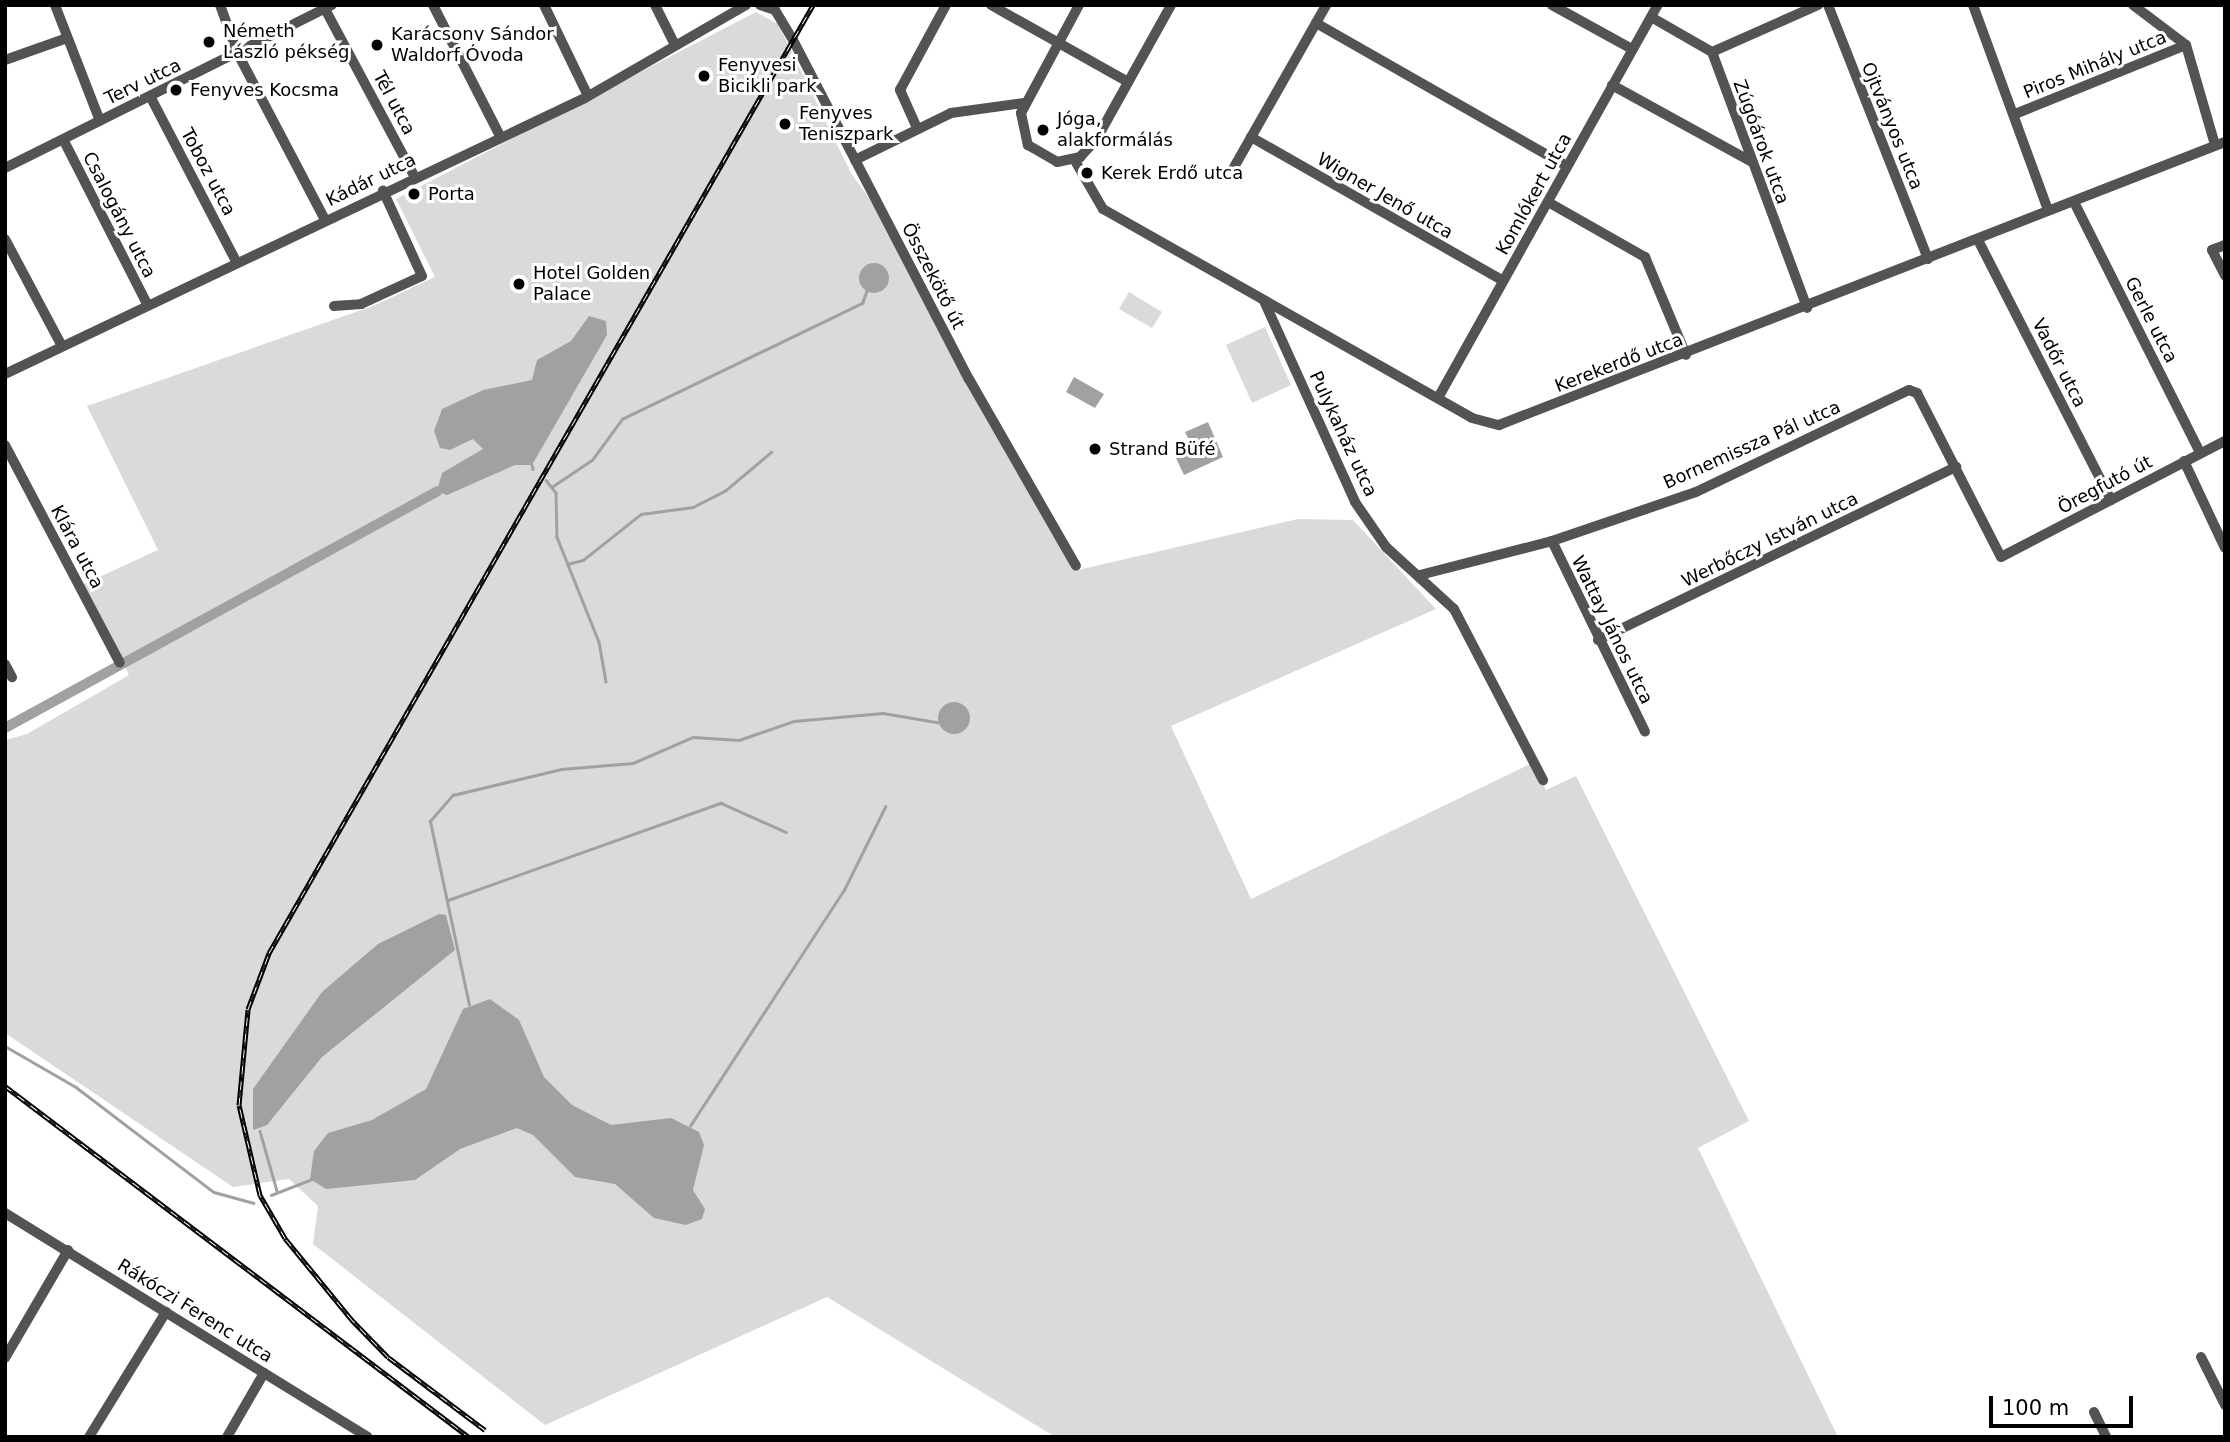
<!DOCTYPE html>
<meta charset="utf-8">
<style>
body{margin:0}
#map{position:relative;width:2230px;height:1442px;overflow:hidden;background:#fff;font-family:"DejaVu Sans",sans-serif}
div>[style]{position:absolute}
.green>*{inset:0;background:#dadada}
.water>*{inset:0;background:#a1a1a1}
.round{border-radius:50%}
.stream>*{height:2.5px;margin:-1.25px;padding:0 1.25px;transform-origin:1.25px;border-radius:1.25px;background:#a1a1a1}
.canal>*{height:10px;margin:-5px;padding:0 5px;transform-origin:5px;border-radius:5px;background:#a1a1a1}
.minor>*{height:10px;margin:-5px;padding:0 5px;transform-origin:5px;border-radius:5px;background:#535353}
.rail>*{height:5px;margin-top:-2.5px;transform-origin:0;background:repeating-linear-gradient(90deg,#fff 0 8px,#000 0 16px);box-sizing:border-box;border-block:2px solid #000}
.dots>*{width:19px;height:19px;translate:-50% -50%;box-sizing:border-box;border:4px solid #fff;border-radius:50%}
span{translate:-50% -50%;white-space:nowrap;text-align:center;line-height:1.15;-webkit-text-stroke:6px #fff;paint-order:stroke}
.poi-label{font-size:18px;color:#000}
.left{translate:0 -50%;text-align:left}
.street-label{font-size:18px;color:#000}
.frame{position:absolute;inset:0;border:7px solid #000;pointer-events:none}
.scale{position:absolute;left:1989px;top:1396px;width:144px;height:32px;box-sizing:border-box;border:4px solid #000;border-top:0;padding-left:9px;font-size:21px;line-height:24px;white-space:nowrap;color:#000;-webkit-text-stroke:5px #fff;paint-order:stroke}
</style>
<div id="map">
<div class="green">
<div style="clip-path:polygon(756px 12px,778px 24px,851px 173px,894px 233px,1078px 570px,1298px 519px,1353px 520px,1436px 609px,1171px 726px,1251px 899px,1532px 763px,1546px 790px,1576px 776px,1749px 1121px,1698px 1148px,1838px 1437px,1055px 1437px,827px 1297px,545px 1425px,313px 1244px,318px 1206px,289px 1179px,233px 1187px,5px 1033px,5px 740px,27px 734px,129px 675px,84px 584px,158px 550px,87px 406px,373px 306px,435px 277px,396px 199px)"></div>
<div style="clip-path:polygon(1129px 292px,1162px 312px,1152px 328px,1119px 309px)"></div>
<div style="clip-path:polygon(1265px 327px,1291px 385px,1252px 403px,1226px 345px)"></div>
</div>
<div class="water">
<div class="round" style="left:859px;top:263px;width:30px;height:30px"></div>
<div style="clip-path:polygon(589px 316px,606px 321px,607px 335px,532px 465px,515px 465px,447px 495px,437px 491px,442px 473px,483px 449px,473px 439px,450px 450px,440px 448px,434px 431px,442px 409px,483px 390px,532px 380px,537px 360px,571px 341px)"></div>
<div style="clip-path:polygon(1074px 377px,1104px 394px,1095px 408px,1066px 392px)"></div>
<div style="clip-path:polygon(1208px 422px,1223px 457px,1184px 475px,1176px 458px,1189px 440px,1185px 432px)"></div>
<div class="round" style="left:938px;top:702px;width:32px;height:32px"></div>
<div style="clip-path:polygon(439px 914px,446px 915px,455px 950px,322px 1057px,267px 1125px,253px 1130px,253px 1089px,322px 992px,378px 944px)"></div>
<div style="clip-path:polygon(490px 999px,519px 1020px,544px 1077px,572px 1105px,611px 1125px,671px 1118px,699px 1132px,704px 1145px,693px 1190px,705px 1209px,702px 1219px,686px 1225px,654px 1218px,615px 1184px,575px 1177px,533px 1135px,517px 1128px,460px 1149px,415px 1180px,326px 1189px,310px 1179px,314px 1151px,328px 1133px,372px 1120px,426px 1089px,463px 1009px)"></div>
</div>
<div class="stream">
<div style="left:532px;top:465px;width:4px;rotate:76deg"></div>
<div style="left:546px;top:480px;width:16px;rotate:52deg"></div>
<div style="left:556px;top:493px;width:44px;rotate:88.7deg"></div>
<div style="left:557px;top:537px;width:113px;rotate:68.2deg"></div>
<div style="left:599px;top:642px;width:40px;rotate:80deg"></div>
<div style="left:553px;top:486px;width:47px;rotate:-33.7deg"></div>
<div style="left:592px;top:460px;width:51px;rotate:-53.8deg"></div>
<div style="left:622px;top:419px;width:267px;rotate:-25.8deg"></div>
<div style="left:862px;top:303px;width:14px;rotate:-69deg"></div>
<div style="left:567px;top:564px;width:16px;rotate:-14deg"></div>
<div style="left:583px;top:560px;width:74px;rotate:-38.4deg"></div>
<div style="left:641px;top:514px;width:52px;rotate:-7.7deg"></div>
<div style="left:693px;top:507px;width:37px;rotate:-27deg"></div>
<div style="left:726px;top:490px;width:59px;rotate:-40.2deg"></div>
<div style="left:448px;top:900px;width:290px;rotate:-19.6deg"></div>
<div style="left:721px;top:803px;width:71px;rotate:24deg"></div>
<div style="left:469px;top:1005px;width:188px;rotate:-102deg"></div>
<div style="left:430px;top:821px;width:35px;rotate:-49deg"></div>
<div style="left:453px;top:795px;width:111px;rotate:-13.5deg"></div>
<div style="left:561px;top:769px;width:72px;rotate:-4.8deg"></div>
<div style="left:633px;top:763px;width:65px;rotate:-23.4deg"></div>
<div style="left:693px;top:737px;width:46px;rotate:3.7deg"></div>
<div style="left:739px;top:740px;width:58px;rotate:-19.1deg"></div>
<div style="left:794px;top:721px;width:89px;rotate:-5.1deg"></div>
<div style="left:883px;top:713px;width:55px;rotate:9.5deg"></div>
<div style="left:5px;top:1046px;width:82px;rotate:30deg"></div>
<div style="left:76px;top:1087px;width:173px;rotate:37.3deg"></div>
<div style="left:214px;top:1192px;width:41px;rotate:15.4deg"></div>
<div style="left:690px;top:1126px;width:282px;rotate:-56.9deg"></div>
<div style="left:844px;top:890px;width:93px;rotate:-63.7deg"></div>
<div style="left:260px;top:1131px;width:62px;rotate:74.2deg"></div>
<div style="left:271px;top:1195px;width:44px;rotate:-21.3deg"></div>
</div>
<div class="canal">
<div style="left:5px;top:728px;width:493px;rotate:-28.7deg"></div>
</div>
<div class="minor">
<div style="left:55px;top:5px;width:124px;rotate:68.8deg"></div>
<div style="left:220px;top:5px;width:52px;rotate:69.8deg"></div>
<div style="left:238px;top:54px;width:187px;rotate:62.3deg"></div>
<div style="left:433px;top:5px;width:147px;rotate:62.9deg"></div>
<div style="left:544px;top:5px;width:101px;rotate:64.2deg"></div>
<div style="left:655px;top:5px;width:45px;rotate:63.4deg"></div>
<div style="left:760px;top:5px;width:16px;rotate:18deg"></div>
<div style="left:775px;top:10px;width:35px;rotate:59deg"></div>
<div style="left:793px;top:40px;width:382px;rotate:62.6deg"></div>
<div style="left:969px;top:379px;width:215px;rotate:60.2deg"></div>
<div style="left:991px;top:5px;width:157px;rotate:29.3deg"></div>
<div style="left:1079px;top:5px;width:123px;rotate:118.2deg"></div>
<div style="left:1021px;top:113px;width:33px;rotate:78deg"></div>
<div style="left:1028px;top:145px;width:34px;rotate:30deg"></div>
<div style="left:1057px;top:162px;width:24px;rotate:-12deg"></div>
<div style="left:1080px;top:157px;width:23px;rotate:-47deg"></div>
<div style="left:1096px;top:140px;width:154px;rotate:-60.9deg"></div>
<div style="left:1552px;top:5px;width:91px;rotate:28.8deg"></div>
<div style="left:1828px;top:5px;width:273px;rotate:68.5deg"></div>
<div style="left:1973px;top:5px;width:218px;rotate:69.9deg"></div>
<div style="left:2133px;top:5px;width:66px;rotate:37deg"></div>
<div style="left:2186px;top:45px;width:104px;rotate:73.8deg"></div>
<div style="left:325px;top:9px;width:189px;rotate:61.9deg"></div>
<div style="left:1651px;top:17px;width:70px;rotate:29.8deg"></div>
<div style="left:1712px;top:52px;width:273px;rotate:69.6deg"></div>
<div style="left:1316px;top:23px;width:289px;rotate:29.7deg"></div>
<div style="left:1712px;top:52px;width:116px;rotate:-23.9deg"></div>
<div style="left:5px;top:60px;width:66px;rotate:-19.5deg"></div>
<div style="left:1612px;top:85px;width:158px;rotate:28.8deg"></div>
<div style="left:150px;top:96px;width:188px;rotate:62.5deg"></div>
<div style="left:2015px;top:114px;width:184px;rotate:-22deg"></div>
<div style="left:917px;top:128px;width:42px;rotate:-114.1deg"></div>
<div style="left:900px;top:90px;width:97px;rotate:-61.6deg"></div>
<div style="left:1251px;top:137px;width:290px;rotate:29.7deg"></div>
<div style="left:64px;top:141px;width:183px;rotate:63deg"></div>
<div style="left:1074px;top:159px;width:58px;rotate:59.9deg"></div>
<div style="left:1103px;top:209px;width:424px;rotate:29.5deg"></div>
<div style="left:1472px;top:418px;width:28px;rotate:15deg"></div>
<div style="left:1499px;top:425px;width:779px;rotate:-21.3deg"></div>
<div style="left:855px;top:160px;width:107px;rotate:-26.1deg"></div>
<div style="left:951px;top:113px;width:74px;rotate:-7.8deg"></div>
<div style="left:5px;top:168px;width:365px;rotate:-26.5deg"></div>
<div style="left:1233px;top:169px;width:189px;rotate:-60.4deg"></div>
<div style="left:1548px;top:202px;width:112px;rotate:29.6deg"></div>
<div style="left:1645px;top:257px;width:106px;rotate:67.3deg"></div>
<div style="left:2074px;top:202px;width:281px;rotate:63.3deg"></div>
<div style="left:5px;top:239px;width:121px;rotate:62deg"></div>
<div style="left:1978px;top:240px;width:292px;rotate:62.9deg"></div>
<div style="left:2225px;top:245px;width:14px;rotate:159deg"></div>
<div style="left:2212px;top:250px;width:29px;rotate:63deg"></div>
<div style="left:1264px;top:301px;width:221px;rotate:65.6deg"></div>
<div style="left:1355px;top:502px;width:55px;rotate:55.4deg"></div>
<div style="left:1386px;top:547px;width:92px;rotate:42.4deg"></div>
<div style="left:1454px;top:609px;width:193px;rotate:62.5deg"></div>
<div style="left:334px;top:306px;width:27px;rotate:-4deg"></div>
<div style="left:361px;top:304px;width:67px;rotate:-24.7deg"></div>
<div style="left:422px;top:276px;width:94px;rotate:-114.6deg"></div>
<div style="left:5px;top:374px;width:642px;rotate:-25.45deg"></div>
<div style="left:585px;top:98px;width:186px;rotate:-30deg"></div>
<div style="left:1438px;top:398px;width:450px;rotate:-60.8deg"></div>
<div style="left:5px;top:445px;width:246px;rotate:62.2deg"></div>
<div style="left:2184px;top:461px;width:96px;rotate:64.8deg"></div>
<div style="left:1552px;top:541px;width:212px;rotate:64deg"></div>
<div style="left:1420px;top:575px;width:136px;rotate:-14.4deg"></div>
<div style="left:1552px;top:541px;width:152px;rotate:-18.8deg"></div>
<div style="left:1696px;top:492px;width:236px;rotate:-25.6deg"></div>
<div style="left:1909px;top:390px;width:9px;rotate:21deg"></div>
<div style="left:1917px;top:393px;width:184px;rotate:62.9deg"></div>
<div style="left:2001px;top:557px;width:252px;rotate:-27.4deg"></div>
<div style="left:1598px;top:640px;width:398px;rotate:-25.8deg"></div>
<div style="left:5px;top:664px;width:15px;rotate:62deg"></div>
<div style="left:5px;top:1213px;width:426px;rotate:31.7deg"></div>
<div style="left:2201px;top:1357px;width:54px;rotate:63.4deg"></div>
<div style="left:5px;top:1358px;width:125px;rotate:-59.7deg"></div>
<div style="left:2094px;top:1412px;width:28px;rotate:64deg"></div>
<div style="left:89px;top:1437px;width:147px;rotate:-58.4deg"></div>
<div style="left:227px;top:1437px;width:74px;rotate:-60deg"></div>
</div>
<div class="rail">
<div style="left:5px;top:1086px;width:582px;rotate:37.11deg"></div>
<div style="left:485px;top:1430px;width:121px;rotate:-143deg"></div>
<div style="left:388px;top:1357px;width:52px;rotate:-134.2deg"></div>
<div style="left:352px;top:1320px;width:106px;rotate:-129.3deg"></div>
<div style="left:285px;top:1238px;width:50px;rotate:-120.2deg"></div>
<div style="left:260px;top:1195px;width:92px;rotate:-103.1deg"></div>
<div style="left:239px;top:1105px;width:96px;rotate:-84.6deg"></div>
<div style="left:248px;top:1009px;width:60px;rotate:-69.4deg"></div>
<div style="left:269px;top:953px;width:1093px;rotate:-60.15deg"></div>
</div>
<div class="dots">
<div style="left:209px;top:42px;background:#000"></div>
<div style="left:377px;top:45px;background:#000"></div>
<div style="left:704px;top:76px;background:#000"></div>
<div style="left:176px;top:90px;background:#000"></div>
<div style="left:785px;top:124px;background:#000"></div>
<div style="left:1043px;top:130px;background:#000"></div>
<div style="left:1087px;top:173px;background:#000"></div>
<div style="left:414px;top:194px;background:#000"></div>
<div style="left:519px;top:284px;background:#000"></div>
<div style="left:1095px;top:449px;background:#000"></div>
</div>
<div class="poi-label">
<span class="left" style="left:223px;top:42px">Németh<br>László pékség</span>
<span class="left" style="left:391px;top:45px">Karácsony Sándor<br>Waldorf Óvoda</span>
<span class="left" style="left:718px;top:76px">Fenyvesi<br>Bicikli park</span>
<span class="left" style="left:190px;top:90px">Fenyves Kocsma</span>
<span class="left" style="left:799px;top:124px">Fenyves<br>Teniszpark</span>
<span class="left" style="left:1057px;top:130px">Jóga,<br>alakformálás</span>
<span class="left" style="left:1101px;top:173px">Kerek Erdő utca</span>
<span class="left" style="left:428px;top:194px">Porta</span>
<span class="left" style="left:533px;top:284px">Hotel Golden<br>Palace</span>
<span class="left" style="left:1109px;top:449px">Strand Büfé</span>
</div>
<div class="street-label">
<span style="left:2095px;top:65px;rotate:-22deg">Piros Mihály utca</span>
<span style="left:143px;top:82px;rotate:-26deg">Terv utca</span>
<span style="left:394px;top:103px;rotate:62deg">Tél utca</span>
<span style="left:1892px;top:126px;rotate:68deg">Ojtványos utca</span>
<span style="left:1761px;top:142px;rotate:70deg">Zúgóárok utca</span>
<span style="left:208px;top:172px;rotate:62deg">Toboz utca</span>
<span style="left:371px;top:180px;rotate:-26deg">Kádár utca</span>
<span style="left:1534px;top:194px;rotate:-61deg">Komlókert utca</span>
<span style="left:1385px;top:196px;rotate:30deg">Wigner Jenő utca</span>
<span style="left:119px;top:215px;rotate:63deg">Csalogány utca</span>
<span style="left:933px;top:276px;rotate:63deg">Összekötő út</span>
<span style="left:2151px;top:320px;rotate:63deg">Gerle utca</span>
<span style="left:1619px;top:363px;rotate:-21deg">Kerekerdő utca</span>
<span style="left:2059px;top:363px;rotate:63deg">Vadőr utca</span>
<span style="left:1343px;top:434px;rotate:65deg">Pulykaház utca</span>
<span style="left:1752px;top:445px;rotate:-24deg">Bornemissza Pál utca</span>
<span style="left:2105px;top:485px;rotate:-28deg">Öregfutó út</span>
<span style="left:1770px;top:540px;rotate:-26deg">Werbőczy István utca</span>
<span style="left:77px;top:547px;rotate:62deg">Klára utca</span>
<span style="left:1612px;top:630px;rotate:64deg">Wattay János utca</span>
<span style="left:195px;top:1311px;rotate:32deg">Rákóczi Ferenc utca</span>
</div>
<div class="frame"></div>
<div class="scale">100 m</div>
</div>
